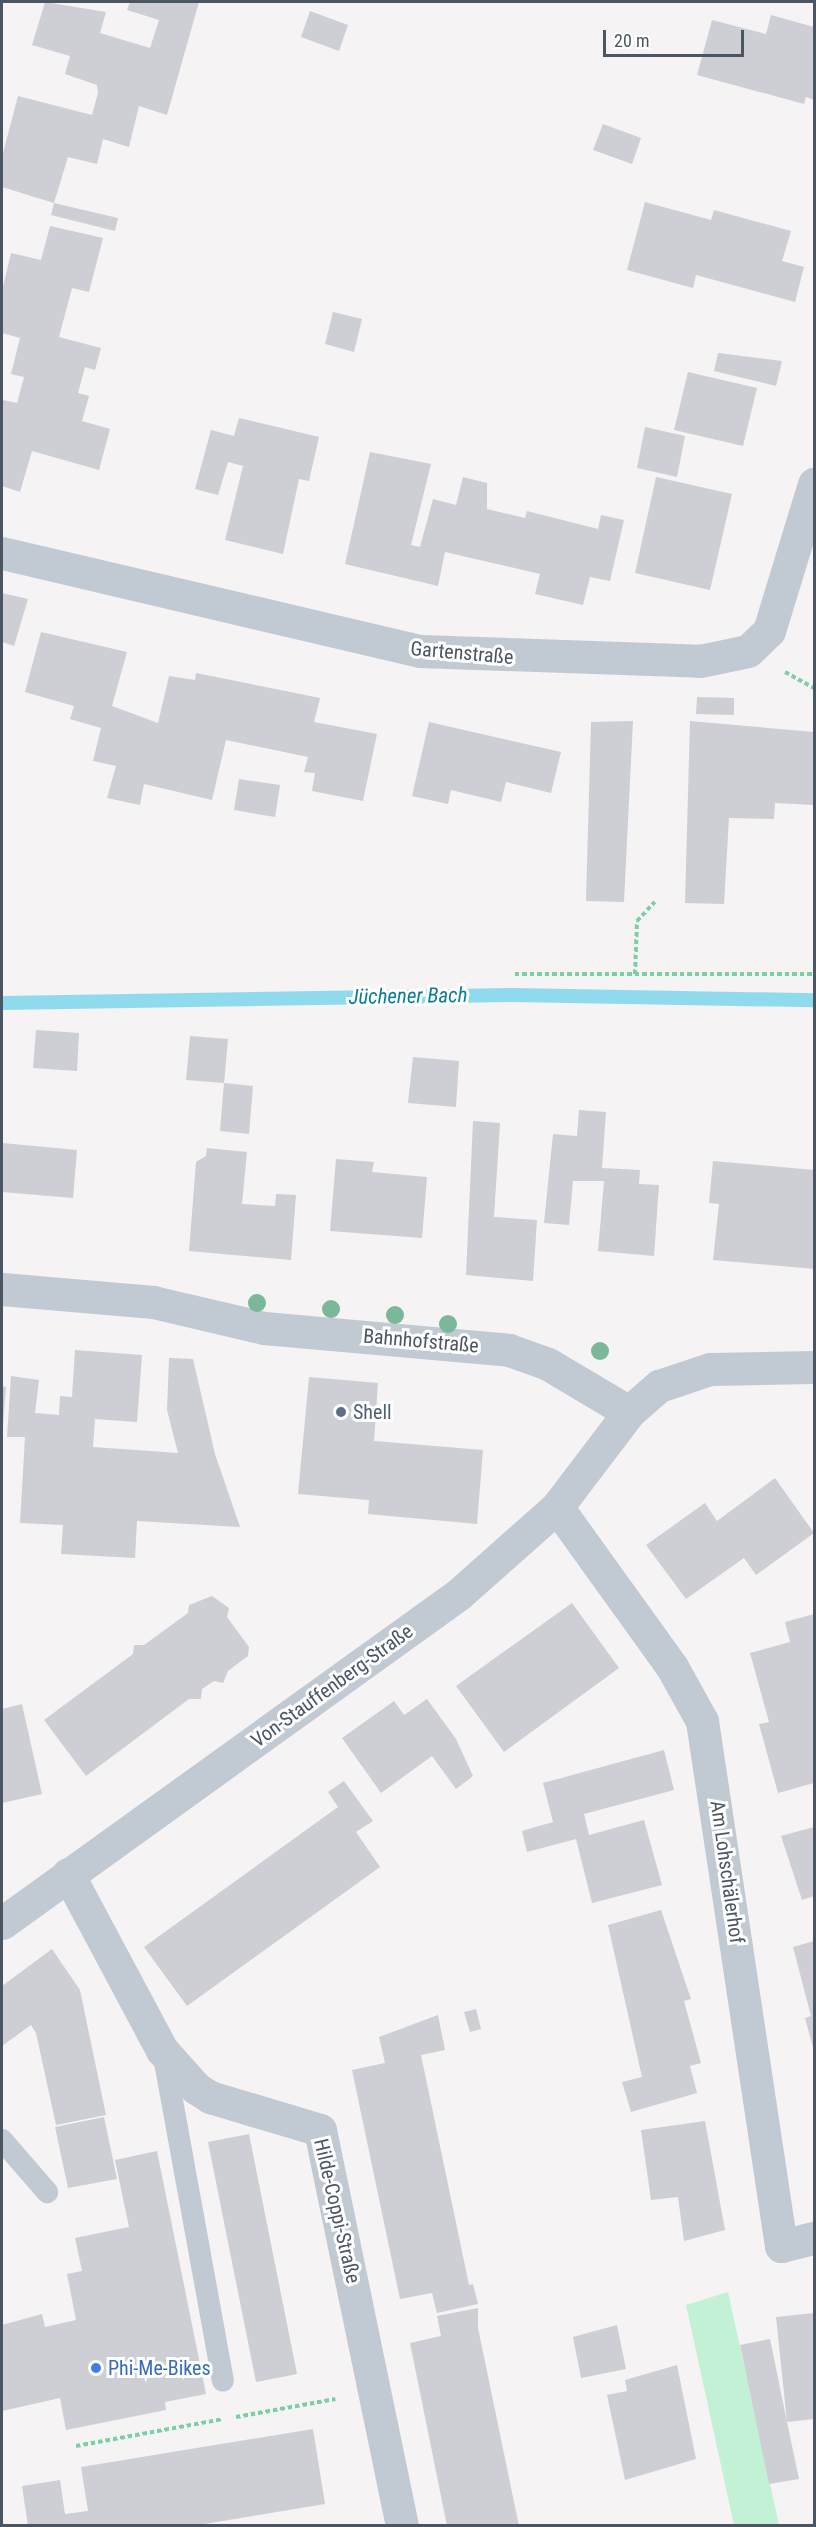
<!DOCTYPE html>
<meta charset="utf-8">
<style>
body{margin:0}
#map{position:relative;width:816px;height:2527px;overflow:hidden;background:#f5f3f3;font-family:"Roboto Condensed",sans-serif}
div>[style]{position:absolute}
.green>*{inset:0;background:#c3f1d5}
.stream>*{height:14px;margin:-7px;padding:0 7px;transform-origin:7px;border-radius:7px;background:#90daee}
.building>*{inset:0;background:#cdcfd5}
.path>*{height:4px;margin-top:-2px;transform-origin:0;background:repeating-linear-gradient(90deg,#7ad0a6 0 4.5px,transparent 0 7.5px)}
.lane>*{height:22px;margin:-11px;padding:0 11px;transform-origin:11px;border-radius:11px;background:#c1cad2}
.street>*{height:33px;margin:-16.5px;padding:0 16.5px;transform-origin:16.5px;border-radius:16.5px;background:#c1cad2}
.trees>*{width:18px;height:18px;margin:-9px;border-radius:50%;background:#7bb799}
.dots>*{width:16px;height:16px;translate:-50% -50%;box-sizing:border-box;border:3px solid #fff;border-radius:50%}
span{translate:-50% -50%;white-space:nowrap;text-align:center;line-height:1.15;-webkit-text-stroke:6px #fff;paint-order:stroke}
.street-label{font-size:20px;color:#4a5661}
.service-label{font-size:20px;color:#4e5e75}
.left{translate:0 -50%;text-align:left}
.shop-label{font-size:20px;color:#366cbe}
.water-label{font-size:21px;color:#0c7c9b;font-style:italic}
.frame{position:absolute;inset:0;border:3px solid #4a5661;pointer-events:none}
.scale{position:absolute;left:603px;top:30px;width:141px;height:27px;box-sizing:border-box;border:3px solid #4a5661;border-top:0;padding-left:8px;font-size:18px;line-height:21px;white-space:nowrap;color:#4a5661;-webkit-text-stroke:4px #fff;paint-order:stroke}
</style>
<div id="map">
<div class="green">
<div style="clip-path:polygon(728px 2292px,779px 2525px,734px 2525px,686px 2305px)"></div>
</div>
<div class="stream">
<div style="left:2px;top:1003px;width:511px;rotate:-0.9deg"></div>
<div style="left:513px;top:995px;width:301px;rotate:1deg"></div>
</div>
<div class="building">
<div style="clip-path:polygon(45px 2px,106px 12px,100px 33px,150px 48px,159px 20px,127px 10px,130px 2px,199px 2px,167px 115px,139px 106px,129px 147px,103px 139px,97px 164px,68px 157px,54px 203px,118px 218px,115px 231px,51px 215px,54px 203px,2px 187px,2px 157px,18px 96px,92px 115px,98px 93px,97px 85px,65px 74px,70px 56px,32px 45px)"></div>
<div style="clip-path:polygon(310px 11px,348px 25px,339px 51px,301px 37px)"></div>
<div style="clip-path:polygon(771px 15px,814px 27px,814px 100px,806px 97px,804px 104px,697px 75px,712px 20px,766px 34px)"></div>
<div style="clip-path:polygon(603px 124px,641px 138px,632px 164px,593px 150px)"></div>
<div style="clip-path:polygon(645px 202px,711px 220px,714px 210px,791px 231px,782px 261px,804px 267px,795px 302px,696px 275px,693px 288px,627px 270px)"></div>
<div style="clip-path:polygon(50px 226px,103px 238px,89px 292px,72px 288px,59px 337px,101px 348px,95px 370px,85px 367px,78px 393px,89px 396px,82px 421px,110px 429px,99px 470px,32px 451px,20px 492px,2px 486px,2px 406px,3px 400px,17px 403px,24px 377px,11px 374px,20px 338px,2px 333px,2px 291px,11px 253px,41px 260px)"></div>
<div style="clip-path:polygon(333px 312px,362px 319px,354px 352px,325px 344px)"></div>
<div style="clip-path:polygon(718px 353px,782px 361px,776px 386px,714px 371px)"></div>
<div style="clip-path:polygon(688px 372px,757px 388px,743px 446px,674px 430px)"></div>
<div style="clip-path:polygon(239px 418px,319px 437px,309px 481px,299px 479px,283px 554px,225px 540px,243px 466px,228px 462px,218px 495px,195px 489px,211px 430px,234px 436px)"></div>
<div style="clip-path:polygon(645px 427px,685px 436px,677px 477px,637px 468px)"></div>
<div style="clip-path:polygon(370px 452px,431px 464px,411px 545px,420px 547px,433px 499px,456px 505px,463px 477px,487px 483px,487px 509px,525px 518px,527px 511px,598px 529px,601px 515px,624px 520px,610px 581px,590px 577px,583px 605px,535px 594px,540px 574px,445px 552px,438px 586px,345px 564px)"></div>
<div style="clip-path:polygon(656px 477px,732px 494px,710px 590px,635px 573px)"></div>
<div style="clip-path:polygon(2px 593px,28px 599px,14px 646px,2px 642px)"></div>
<div style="clip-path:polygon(41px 632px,127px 652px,112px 706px,158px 723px,169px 676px,195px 680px,196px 673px,320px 698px,314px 722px,377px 734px,363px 801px,312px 791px,315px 773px,304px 772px,308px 757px,226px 740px,212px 800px,144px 784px,140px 805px,107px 798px,116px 766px,93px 761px,101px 728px,70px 719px,74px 706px,25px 692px)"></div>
<div style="clip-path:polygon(697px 697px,734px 698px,734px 715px,696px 714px)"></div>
<div style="clip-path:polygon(633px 721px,624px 902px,586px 901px,591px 722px)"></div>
<div style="clip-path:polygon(690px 721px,814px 732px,814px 805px,775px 803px,774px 819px,729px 818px,724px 904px,685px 903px)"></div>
<div style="clip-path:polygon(429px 722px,561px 752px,551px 793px,506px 782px,501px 802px,451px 790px,448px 804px,412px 796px)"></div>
<div style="clip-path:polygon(239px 779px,280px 785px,275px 817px,234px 810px)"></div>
<div style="clip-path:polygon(36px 1030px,79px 1033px,77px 1071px,33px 1068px)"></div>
<div style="clip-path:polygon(190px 1036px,228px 1039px,224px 1083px,186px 1080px)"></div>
<div style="clip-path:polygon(413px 1057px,459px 1061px,456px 1107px,408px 1103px)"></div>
<div style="clip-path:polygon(224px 1083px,253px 1086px,249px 1134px,220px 1131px)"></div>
<div style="clip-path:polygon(579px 1110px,606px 1112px,602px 1168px,640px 1170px,639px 1184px,659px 1185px,654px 1256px,598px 1251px,604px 1181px,573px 1181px,569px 1225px,544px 1223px,553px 1134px,577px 1136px)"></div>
<div style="clip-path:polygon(473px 1121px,500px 1123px,494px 1217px,537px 1220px,533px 1281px,466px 1275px)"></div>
<div style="clip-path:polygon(2px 1143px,77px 1150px,73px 1198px,2px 1192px)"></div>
<div style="clip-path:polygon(207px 1148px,247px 1152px,242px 1204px,275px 1206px,276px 1194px,296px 1195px,291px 1260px,189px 1251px,196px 1162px,206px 1156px)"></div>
<div style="clip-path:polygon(336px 1159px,374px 1162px,372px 1172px,427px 1177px,422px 1238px,330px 1231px)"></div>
<div style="clip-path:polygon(713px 1161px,814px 1170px,814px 1269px,713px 1260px,719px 1204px,709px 1203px)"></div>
<div style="clip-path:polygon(75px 1350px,142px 1355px,137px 1422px,95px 1419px,93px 1447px,178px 1453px,167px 1410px,169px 1358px,193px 1359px,215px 1454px,240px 1527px,137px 1521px,135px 1558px,61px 1554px,63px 1525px,20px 1523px,25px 1437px,7px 1437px,11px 1376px,39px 1380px,35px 1413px,59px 1415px,60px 1396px,72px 1397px)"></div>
<div style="clip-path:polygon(309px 1377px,378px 1383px,374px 1441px,483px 1450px,477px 1524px,368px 1514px,369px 1500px,298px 1494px)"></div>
<div style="clip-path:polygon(2px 1386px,6px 1387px,3px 1425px,2px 1425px)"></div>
<div style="clip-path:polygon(775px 1478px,814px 1533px,756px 1575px,744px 1558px,686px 1599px,646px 1545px,705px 1503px,717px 1521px)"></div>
<div style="clip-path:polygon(212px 1596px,229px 1608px,227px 1617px,249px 1647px,248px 1656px,228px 1671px,223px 1683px,214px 1681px,202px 1689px,201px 1699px,189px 1699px,86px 1776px,44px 1720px,133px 1654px,134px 1645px,144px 1645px,188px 1613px,189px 1605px)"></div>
<div style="clip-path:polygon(572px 1603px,619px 1668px,504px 1752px,456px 1686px)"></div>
<div style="clip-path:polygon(814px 1614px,814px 1783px,778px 1793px,759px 1724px,769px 1722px,750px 1653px,790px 1642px,785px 1622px)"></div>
<div style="clip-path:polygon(427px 1699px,456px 1739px,473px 1776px,456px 1789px,432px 1756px,381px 1793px,342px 1738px,394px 1701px,404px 1715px)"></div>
<div style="clip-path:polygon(22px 1704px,42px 1794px,2px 1803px,2px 1709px)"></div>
<div style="clip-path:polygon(664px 1750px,674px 1790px,584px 1814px,589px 1835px,644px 1820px,662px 1885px,592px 1903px,576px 1839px,527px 1852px,522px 1831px,553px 1822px,543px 1783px)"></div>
<div style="clip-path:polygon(344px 1781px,373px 1821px,356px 1832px,380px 1867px,187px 2006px,144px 1947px,338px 1807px,328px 1792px)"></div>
<div style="clip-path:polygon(814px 1827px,814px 1896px,802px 1900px,781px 1836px)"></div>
<div style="clip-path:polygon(661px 1910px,691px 1999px,684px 2001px,701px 2063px,690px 2066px,697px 2093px,631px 2112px,622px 2082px,642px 2077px,608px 1925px)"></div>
<div style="clip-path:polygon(814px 1941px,814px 2051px,805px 2018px,811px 2016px,793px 1947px)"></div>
<div style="clip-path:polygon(52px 1949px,80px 1990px,106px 2115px,56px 2125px,36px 2033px,31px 2025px,2px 2046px,2px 1986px)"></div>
<div style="clip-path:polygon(476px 2009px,481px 2029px,470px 2032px,464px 2012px)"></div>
<div style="clip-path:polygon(438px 2015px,445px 2050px,421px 2055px,469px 2285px,473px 2284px,478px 2304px,437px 2313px,432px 2293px,400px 2299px,352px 2070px,385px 2063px,379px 2037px)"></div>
<div style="clip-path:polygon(104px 2117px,117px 2179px,68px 2188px,55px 2127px)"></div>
<div style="clip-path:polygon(705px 2121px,725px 2230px,684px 2241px,678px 2197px,651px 2200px,641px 2130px)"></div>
<div style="clip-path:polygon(249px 2134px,297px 2374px,256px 2382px,208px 2142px)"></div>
<div style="clip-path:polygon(157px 2151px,206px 2394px,165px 2402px,166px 2410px,66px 2430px,60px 2398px,2px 2411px,2px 2325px,42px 2314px,45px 2327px,76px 2320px,67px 2274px,82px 2271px,75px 2238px,129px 2227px,115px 2160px)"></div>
<div style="clip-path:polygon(478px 2308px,478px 2328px,519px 2526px,447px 2526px,410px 2343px,441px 2336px,437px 2316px)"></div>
<div style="clip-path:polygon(814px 2313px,814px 2419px,787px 2422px,799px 2479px,769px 2484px,740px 2345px,770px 2339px,787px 2422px,776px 2317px)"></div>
<div style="clip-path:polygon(617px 2325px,626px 2369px,581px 2378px,573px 2337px)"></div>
<div style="clip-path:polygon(677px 2365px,696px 2459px,625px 2480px,607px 2395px,627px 2391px,625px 2380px)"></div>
<div style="clip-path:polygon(313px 2429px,325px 2504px,192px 2526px,28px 2526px,22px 2486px,60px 2480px,65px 2514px,88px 2511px,81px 2467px)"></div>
</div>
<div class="path">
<div style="left:785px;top:672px;width:33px;rotate:29deg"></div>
<div style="left:515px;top:974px;width:299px"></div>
<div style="left:635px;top:974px;width:53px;rotate:-87.8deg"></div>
<div style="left:637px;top:921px;width:26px;rotate:-47deg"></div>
<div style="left:236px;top:2417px;width:101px;rotate:-10.3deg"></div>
<div style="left:76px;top:2446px;width:149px;rotate:-10.4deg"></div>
</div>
<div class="lane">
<div style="left:163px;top:2051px;width:335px;rotate:79.7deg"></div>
<div style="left:2px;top:2140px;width:69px;rotate:49.1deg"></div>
</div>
<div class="street">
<div style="left:2px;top:553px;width:429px;rotate:13.2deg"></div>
<div style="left:420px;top:651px;width:280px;rotate:2deg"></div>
<div style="left:700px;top:661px;width:49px;rotate:-11.8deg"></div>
<div style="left:748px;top:651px;width:29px;rotate:-44deg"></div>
<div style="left:769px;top:631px;width:154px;rotate:-73deg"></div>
<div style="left:2px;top:1289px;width:152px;rotate:4.9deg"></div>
<div style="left:153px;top:1302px;width:114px;rotate:13.2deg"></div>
<div style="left:264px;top:1328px;width:246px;rotate:5.1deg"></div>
<div style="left:509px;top:1350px;width:41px;rotate:19.7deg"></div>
<div style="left:548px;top:1364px;width:94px;rotate:30.7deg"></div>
<div style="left:557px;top:1507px;width:197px;rotate:54.3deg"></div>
<div style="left:672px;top:1667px;width:62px;rotate:60.9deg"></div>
<div style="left:702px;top:1721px;width:531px;rotate:81.44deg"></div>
<div style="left:781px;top:2246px;width:34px;rotate:-14deg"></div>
<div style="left:68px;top:1874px;width:200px;rotate:61.9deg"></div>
<div style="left:162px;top:2050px;width:51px;rotate:48.2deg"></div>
<div style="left:196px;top:2088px;width:17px;rotate:33deg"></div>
<div style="left:210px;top:2097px;width:115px;rotate:16.7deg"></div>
<div style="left:320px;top:2130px;width:404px;rotate:78.3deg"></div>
<div style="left:2px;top:1923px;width:563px;rotate:-35.75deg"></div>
<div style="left:459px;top:1594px;width:131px;rotate:-41.6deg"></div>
<div style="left:557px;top:1507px;width:119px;rotate:-52.8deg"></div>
<div style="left:629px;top:1412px;width:40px;rotate:-41deg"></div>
<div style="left:659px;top:1386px;width:54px;rotate:-18.4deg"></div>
<div style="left:710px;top:1369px;width:104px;rotate:-1.1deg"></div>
</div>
<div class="trees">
<div style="left:257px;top:1303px"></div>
<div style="left:331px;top:1309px"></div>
<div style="left:395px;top:1315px"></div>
<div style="left:448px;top:1324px"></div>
<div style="left:600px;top:1351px"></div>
</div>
<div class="dots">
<div style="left:341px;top:1412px;background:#5c6f8a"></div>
<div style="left:96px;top:2368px;background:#3f7fe0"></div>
</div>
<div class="street-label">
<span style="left:462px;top:653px;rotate:5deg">Gartenstraße</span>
<span style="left:421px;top:1341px;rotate:5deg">Bahnhofstraße</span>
<span style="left:332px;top:1686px;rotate:-36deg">Von-Stauffenberg-Straße</span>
<span style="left:727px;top:1872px;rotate:82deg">Am Lohschälerhof</span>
<span style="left:337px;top:2211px;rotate:77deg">Hilde-Coppi-Straße</span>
</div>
<div class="service-label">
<span class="left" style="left:353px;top:1412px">Shell</span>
</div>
<div class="shop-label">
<span class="left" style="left:108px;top:2368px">Phi-Me-Bikes</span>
</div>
<div class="water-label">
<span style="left:408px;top:996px;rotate:-1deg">Jüchener Bach</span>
</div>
<div class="frame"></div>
<div class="scale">20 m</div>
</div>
